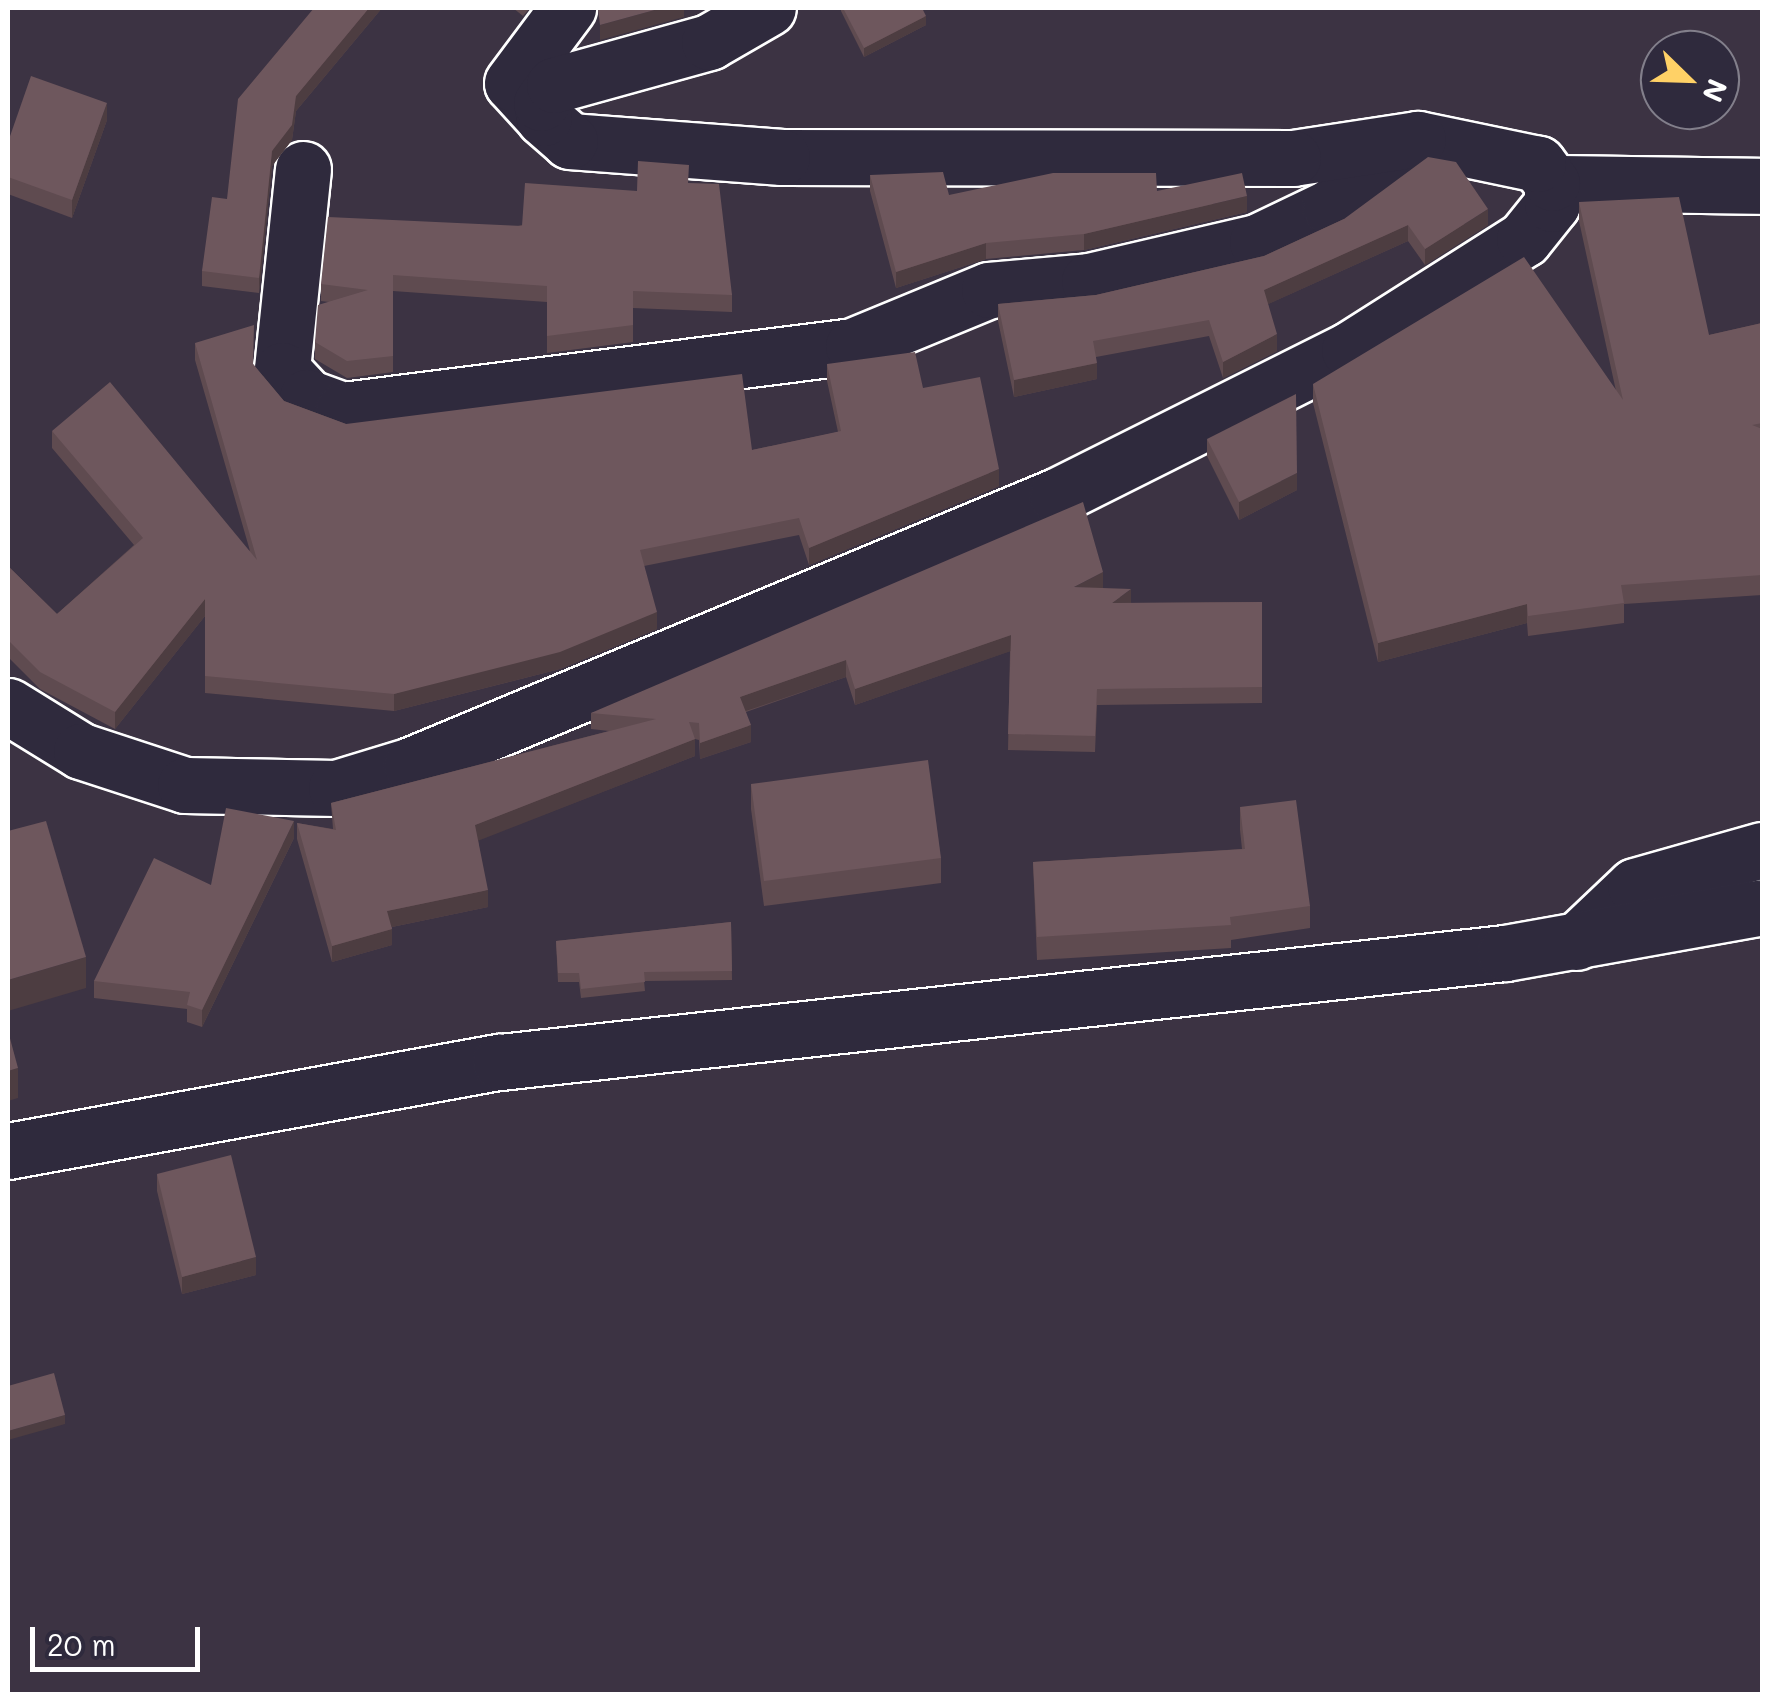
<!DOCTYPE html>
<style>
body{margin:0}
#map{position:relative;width:1770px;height:1702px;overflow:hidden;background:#3c3343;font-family:Mali,sans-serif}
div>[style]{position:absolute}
.roads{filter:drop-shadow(2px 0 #fff) drop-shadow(-2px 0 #fff) drop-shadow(0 2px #fff) drop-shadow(0 -2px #fff)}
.minor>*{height:55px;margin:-27.5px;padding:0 27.5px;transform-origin:27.5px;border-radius:27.5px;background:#2f2a3d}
.wall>*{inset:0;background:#5f4b50}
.shaded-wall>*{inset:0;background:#4d3d41}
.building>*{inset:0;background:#6e575d}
span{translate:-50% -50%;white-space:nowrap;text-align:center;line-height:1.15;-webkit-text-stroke:8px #2f2a3d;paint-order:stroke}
.frame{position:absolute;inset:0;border:10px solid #fff;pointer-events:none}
.north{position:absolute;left:1640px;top:30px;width:100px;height:100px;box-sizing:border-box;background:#2f2a3d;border:2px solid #827f8b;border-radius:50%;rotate:113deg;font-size:28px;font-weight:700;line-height:40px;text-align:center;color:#fff}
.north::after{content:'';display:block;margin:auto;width:35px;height:45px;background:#ffd166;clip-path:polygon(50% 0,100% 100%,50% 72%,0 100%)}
.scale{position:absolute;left:30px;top:1627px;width:170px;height:45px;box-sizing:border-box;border:5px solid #fff;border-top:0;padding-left:12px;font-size:30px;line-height:35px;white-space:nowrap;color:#fff;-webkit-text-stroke:8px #2f2a3d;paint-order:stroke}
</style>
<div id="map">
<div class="roads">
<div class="minor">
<div style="left:544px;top:118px;width:47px;rotate:-132.4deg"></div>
<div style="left:512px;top:83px;width:94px;rotate:-53.3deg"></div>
<div style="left:303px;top:169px;width:202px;rotate:96deg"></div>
<div style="left:282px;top:370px;width:37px;rotate:47deg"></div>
<div style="left:307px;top:397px;width:38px;rotate:20deg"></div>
<div style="left:343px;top:410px;width:514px;rotate:-7.15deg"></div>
<div style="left:853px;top:346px;width:147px;rotate:-22.4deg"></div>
<div style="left:989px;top:290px;width:100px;rotate:-5.1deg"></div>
<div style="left:1089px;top:281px;width:172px;rotate:-13.1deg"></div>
<div style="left:1257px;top:242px;width:81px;rotate:-25.6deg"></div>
<div style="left:1330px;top:207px;width:103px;rotate:-37.9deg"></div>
<div style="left:1552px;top:183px;width:210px;rotate:0.8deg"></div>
<div style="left:8px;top:706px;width:86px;rotate:31.7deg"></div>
<div style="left:81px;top:751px;width:109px;rotate:18.1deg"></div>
<div style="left:185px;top:785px;width:151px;rotate:1.1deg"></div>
<div style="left:336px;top:788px;width:78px;rotate:-17deg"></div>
<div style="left:411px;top:765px;width:700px;rotate:-22.61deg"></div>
<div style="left:1057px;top:496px;width:326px;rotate:-26.6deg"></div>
<div style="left:1349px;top:350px;width:207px;rotate:-32.4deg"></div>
<div style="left:1524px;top:239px;width:45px;rotate:-51.3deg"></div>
<div style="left:1552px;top:204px;width:21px;rotate:-90deg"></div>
<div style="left:1552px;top:183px;width:24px;rotate:-126deg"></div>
<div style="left:1538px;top:164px;width:123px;rotate:-168.2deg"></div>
<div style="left:1418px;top:139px;width:126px;rotate:171.4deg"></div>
<div style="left:1293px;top:158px;width:511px;rotate:-179.89deg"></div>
<div style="left:782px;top:157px;width:213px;rotate:-175.7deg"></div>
<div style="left:570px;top:141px;width:35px;rotate:-139deg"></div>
<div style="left:544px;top:118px;width:15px;rotate:-101deg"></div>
<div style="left:541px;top:103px;width:22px;rotate:-54deg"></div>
<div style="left:554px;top:85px;width:161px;rotate:-15.5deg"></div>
<div style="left:709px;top:42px;width:68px;rotate:-30deg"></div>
<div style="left:1576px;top:942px;width:81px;rotate:-43.5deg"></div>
<div style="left:1635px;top:886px;width:132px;rotate:-15.8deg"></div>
<div style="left:8px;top:1151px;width:500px;rotate:-10.3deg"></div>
<div style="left:500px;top:1062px;width:1011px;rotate:-6.19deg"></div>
<div style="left:1505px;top:953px;width:261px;rotate:-10.1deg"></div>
</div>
</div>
<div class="wall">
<div style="clip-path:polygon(314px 8px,382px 8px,296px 111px,292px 140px,272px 166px,259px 293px,202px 286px,202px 271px,227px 199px)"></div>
<div style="clip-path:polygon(513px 8px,530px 8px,523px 16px)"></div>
<div style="clip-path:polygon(841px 8px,922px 8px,926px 25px,864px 57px,841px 11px)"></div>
<div style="clip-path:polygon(107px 120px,72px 218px,8px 194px,8px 142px)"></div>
<div style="clip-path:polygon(870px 175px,949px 195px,1157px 191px,1247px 212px,1084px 250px,986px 259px,896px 288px,870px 191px)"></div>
<div style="clip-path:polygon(689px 183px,732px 295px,732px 312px,633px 308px,633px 342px,547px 353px,547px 302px,393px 291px,393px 372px,347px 378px,315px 359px,315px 342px,329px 302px,321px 301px,321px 284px,637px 191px)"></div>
<div style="clip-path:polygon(1579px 202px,1709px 335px,1762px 323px,1762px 595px,1624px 604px,1624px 623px,1528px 636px,1527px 623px,1378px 662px,1313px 403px,1313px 384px,1616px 391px,1579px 221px)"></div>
<div style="clip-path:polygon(1344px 219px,1488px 225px,1425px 265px,1408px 241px,1268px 304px,1277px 351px,1223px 378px,1209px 336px,1096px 357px,1097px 379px,1014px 397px,998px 321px,998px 304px,1096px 295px,1264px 256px)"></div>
<div style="clip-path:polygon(195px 343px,253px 364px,284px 401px,346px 424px,752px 450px,838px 432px,827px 381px,827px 364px,923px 388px,999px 486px,809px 565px,799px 535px,644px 566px,657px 629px,560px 669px,394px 711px,205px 693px,205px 616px,115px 729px,40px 689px,8px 657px,8px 566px,57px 614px,134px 545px,52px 448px,52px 431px,250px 551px,195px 360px)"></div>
<div style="clip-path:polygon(1207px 439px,1297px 490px,1239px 520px,1207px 456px)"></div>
<div style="clip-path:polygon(1103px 588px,1131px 603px,1262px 602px,1262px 703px,1097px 705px,1095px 752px,1008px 750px,1010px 651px,855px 705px,846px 677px,746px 712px,751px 742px,700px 759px,699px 740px,695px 739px,695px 756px,478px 840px,488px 907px,392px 927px,392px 945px,332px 962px,297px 839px,297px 823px,333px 829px,331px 803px,609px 731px,591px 729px,591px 713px)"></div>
<div style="clip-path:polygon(751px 784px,941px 858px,941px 883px,764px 906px,751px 809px)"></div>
<div style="clip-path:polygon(1240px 807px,1310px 906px,1310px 928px,1231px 940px,1231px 948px,1037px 960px,1033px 862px,1242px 849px,1240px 830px)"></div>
<div style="clip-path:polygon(294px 838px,202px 1027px,187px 1022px,187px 1009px,94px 998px,94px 981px,211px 885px)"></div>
<div style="clip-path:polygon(731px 922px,732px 980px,644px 981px,645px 991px,581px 998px,579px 982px,558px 982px,556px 941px)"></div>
<div style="clip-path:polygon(157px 1174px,256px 1275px,182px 1294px,157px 1191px)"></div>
</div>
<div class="shaded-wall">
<div style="clip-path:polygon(369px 8px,382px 8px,296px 111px,292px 140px,272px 166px,259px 293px,259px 278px,272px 151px,296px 96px)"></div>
<div style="clip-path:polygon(662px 8px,684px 8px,684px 17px,600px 40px,600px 25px)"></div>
<div style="clip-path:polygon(926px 16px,926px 25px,864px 57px,864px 48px)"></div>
<div style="clip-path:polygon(107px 103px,107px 120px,72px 218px,72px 200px)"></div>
<div style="clip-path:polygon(1247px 196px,1247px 212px,1084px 250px,1084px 234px)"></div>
<div style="clip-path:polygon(1488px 209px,1488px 225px,1425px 265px,1425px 249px)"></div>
<div style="clip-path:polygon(1408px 225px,1408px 241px,1264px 306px,1264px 290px)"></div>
<div style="clip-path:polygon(986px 243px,986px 259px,896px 288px,896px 272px)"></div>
<div style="clip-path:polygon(1277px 334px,1277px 351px,1223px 378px,1223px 362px)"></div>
<div style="clip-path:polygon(1097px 363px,1097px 379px,1014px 397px,1014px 380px)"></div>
<div style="clip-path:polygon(999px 469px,999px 486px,809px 565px,809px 548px)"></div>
<div style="clip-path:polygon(1297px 473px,1297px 490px,1239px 520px,1239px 502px)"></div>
<div style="clip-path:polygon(1103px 572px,1103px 589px,1074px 587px)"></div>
<div style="clip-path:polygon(1131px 589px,1131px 606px,1112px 603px)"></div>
<div style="clip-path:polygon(205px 599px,205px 616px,115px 729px,115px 712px)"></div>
<div style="clip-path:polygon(1527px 604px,1527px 623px,1378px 662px,1378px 643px)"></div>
<div style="clip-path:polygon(657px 612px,657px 629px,560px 669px,394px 711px,394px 694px)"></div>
<div style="clip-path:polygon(1011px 635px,1011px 651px,855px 705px,855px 689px)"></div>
<div style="clip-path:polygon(846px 660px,846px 677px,740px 713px,740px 697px)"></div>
<div style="clip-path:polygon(751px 725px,751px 742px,700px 759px,700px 743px)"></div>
<div style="clip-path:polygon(695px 739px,695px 756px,475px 842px,475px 825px)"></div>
<div style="clip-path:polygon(294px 821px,294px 838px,202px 1027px,202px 1010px)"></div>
<div style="clip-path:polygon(488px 890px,488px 907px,387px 928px,387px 911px)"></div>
<div style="clip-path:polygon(392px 929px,392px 945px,332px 962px,332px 946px)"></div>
<div style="clip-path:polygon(86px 957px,86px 988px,8px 1011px,8px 980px)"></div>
<div style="clip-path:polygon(18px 1068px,18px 1098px,8px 1101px,8px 1071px)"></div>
<div style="clip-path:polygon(256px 1257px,256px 1275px,182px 1294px,182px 1277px)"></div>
<div style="clip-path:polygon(65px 1415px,65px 1424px,8px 1440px,8px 1431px)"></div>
</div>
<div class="building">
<div style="clip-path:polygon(314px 8px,369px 8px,296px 96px,292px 125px,272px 151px,259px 278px,202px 271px,212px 197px,227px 199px,238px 99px)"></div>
<div style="clip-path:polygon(598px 8px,662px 8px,600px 25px)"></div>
<div style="clip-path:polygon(843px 8px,922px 8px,926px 16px,864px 48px)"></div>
<div style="clip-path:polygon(31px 76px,107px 103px,72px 200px,8px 177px,8px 142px)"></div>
<div style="clip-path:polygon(1428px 157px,1456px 162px,1488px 209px,1425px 249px,1408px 225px,1264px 290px,1277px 334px,1223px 362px,1209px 320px,1093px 341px,1097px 363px,1014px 380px,998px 304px,1096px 295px,1264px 256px,1344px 219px)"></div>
<div style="clip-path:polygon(638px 161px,689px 165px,688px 183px,719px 184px,732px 295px,633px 291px,633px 325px,547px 336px,547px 286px,393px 275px,393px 356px,347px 361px,315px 342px,318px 305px,368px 290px,321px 284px,328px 217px,522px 226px,525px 183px,637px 191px)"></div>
<div style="clip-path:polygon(943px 172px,949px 195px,1053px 173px,1156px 173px,1157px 191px,1242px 173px,1247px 196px,1084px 234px,986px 243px,896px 272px,870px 175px)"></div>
<div style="clip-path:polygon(1679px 197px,1709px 335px,1762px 323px,1762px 423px,1752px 425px,1762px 429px,1762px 575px,1621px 585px,1624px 603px,1528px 616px,1527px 604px,1378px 643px,1313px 384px,1524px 257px,1623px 400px,1579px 202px)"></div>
<div style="clip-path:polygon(254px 325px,253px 364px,284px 401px,346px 424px,742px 374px,752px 450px,841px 431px,827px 364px,915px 352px,923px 388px,980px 377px,999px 469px,809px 548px,799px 518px,640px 550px,657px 612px,560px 652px,394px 694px,205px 676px,205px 599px,115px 712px,40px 672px,8px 640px,8px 566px,57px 614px,143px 538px,52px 431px,110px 382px,257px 560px,195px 343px)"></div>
<div style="clip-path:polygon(1296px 394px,1297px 473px,1239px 502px,1207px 439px)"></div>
<div style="clip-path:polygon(1083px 502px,1103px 572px,1074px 587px,1131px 589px,1112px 603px,1262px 602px,1262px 687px,1097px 689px,1095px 736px,1008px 734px,1011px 635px,855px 689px,846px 660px,740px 697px,751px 725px,700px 743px,699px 723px,689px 722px,695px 739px,475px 825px,488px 890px,387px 911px,392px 929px,332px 946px,297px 823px,336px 830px,331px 803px,656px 719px,591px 713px)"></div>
<div style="clip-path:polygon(928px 760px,941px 858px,764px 881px,751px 784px)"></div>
<div style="clip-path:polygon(1296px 800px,1310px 906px,1230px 917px,1231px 925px,1037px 937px,1033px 862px,1245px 849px,1240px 807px)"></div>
<div style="clip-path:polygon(226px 808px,294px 821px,202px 1010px,187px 1005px,190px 992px,94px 981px,154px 858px,211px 885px)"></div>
<div style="clip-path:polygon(46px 821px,86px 957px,8px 980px,8px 831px)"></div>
<div style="clip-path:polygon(731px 922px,732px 971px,644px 972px,645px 982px,581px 989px,579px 973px,558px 973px,556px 941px)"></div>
<div style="clip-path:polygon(8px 1031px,18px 1068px,8px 1071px)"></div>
<div style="clip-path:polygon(231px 1155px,256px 1257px,182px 1277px,157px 1174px)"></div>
<div style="clip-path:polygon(54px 1373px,65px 1415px,8px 1431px,8px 1386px)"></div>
</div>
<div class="frame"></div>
<div class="north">N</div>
<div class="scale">20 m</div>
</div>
